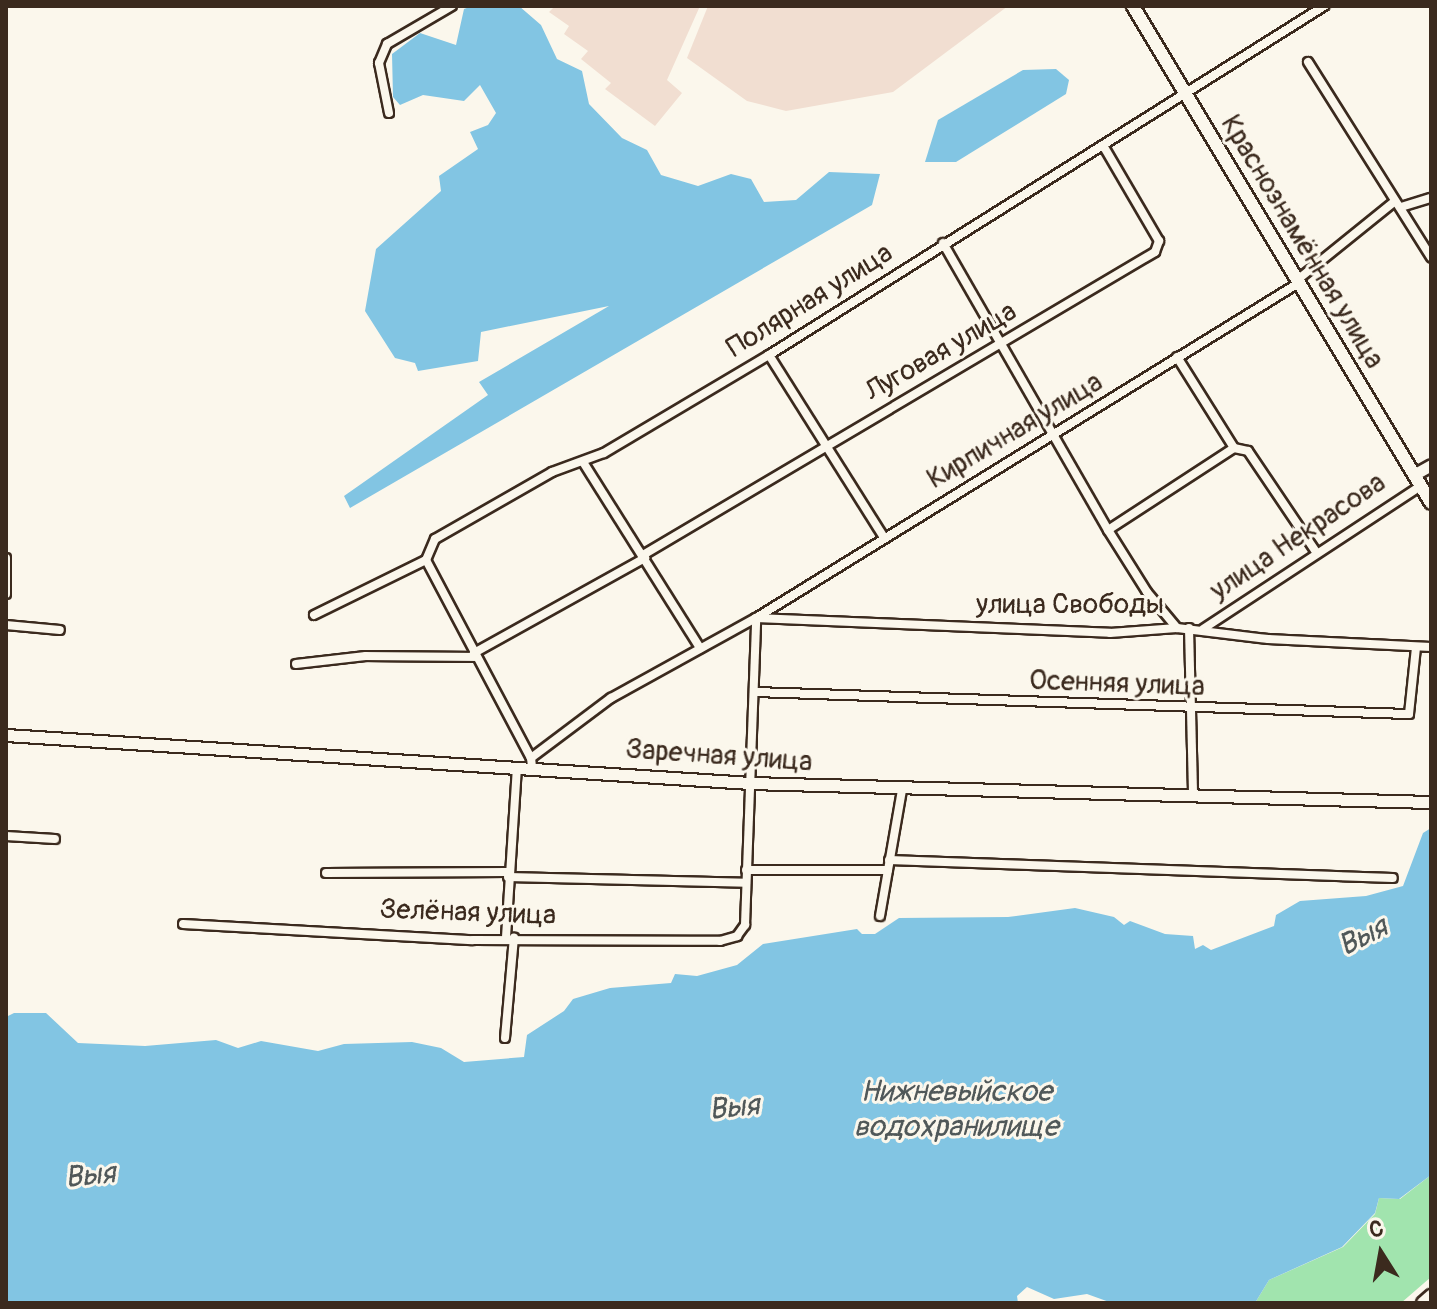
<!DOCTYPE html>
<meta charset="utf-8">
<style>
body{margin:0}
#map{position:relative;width:1437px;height:1309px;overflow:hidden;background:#fbf7ec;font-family:Pangolin,sans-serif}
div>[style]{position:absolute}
.built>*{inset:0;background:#f1ded1}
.green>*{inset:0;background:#a1e4ae}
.water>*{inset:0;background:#82c5e3}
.roads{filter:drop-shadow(2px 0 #3b2a1e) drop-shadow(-2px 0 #3b2a1e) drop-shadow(0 2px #3b2a1e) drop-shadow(0 -2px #3b2a1e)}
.street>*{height:8px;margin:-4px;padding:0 4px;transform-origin:4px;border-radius:4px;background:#fbf7ec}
.secondary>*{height:11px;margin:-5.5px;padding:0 5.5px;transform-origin:5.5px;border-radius:5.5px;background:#fbf7ec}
.primary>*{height:12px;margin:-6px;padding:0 6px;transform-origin:6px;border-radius:6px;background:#fbf7ec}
span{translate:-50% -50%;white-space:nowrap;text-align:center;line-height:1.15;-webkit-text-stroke:6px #fbf7ec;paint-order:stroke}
.street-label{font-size:28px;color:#3b2a1e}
.water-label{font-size:30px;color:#505859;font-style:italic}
.frame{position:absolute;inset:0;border:8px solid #3b2a1e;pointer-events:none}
.north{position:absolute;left:1341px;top:1213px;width:80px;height:80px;-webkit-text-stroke:6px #fbf7ec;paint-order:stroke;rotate:349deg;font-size:22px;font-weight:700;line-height:32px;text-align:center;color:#3b2a1e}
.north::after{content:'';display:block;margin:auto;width:28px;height:36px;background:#3b2a1e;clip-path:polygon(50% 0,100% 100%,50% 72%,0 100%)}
</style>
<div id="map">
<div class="built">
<div style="clip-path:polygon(555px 6px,700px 6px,667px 80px,682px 93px,655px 126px,605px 89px,611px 83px,581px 59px,588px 51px,564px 34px,569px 26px,549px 12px)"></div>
<div style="clip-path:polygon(708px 6px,1008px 6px,893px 92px,786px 111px,747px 101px,687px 58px)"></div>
</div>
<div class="green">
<div style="clip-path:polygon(1431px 1175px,1431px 1277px,1401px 1303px,1255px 1303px,1269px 1280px,1343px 1247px,1375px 1214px,1379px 1198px,1400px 1199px)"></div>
</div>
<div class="water">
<div style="clip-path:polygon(472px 6px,519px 6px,541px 25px,557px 59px,582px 71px,589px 104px,622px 138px,647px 150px,661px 175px,698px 186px,731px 174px,751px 179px,764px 202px,796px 200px,829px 172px,880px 174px,872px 205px,350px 508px,344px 496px,488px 395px,479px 382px,609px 306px,481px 332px,478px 361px,418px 371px,415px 363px,395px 358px,365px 311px,376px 249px,441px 191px,439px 176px,478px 149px,470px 132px,488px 125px,496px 113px,480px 85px,464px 101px,423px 95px,400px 105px,393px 97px,392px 54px,420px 33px,456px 45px,464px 9px)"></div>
<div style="clip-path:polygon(1056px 69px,1069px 80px,1066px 94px,956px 162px,925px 162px,938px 120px,1023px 70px)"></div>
<div style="clip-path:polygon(1431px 828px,1431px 1175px,1399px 1199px,1379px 1198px,1375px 1213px,1342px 1247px,1269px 1280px,1255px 1303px,1112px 1303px,1087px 1294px,1054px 1299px,1027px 1287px,1017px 1296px,1018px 1303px,6px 1303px,6px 1017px,14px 1013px,46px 1013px,78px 1043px,145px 1046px,216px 1040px,238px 1048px,261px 1041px,318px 1051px,344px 1044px,412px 1042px,441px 1048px,464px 1062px,524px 1057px,527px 1035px,564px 1011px,573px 999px,610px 988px,671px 983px,675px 974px,697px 976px,737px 965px,763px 944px,857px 929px,862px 934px,875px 934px,899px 918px,1008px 917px,1075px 908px,1114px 917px,1124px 925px,1130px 921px,1165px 934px,1193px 936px,1195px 949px,1203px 945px,1211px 950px,1274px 926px,1276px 915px,1300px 901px,1366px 896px,1403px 886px,1423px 833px)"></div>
</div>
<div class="roads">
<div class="street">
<div style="left:1308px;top:62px;width:231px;rotate:57.8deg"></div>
<div style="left:389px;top:113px;width:51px;rotate:-101.3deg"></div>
<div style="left:379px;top:63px;width:21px;rotate:-67deg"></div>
<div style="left:387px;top:44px;width:75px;rotate:-30.3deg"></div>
<div style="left:1401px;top:207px;width:31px;rotate:-17deg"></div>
<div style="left:943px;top:243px;width:331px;rotate:60.1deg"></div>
<div style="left:1108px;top:530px;width:73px;rotate:57.8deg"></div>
<div style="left:1147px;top:592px;width:47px;rotate:50.2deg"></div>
<div style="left:1296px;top:281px;width:126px;rotate:-38.9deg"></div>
<div style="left:769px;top:355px;width:214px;rotate:57.8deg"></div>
<div style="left:1177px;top:357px;width:107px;rotate:57.9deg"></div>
<div style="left:1234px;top:448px;width:14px;rotate:12deg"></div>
<div style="left:1248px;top:451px;width:122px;rotate:56deg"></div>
<div style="left:583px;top:462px;width:220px;rotate:57.8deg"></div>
<div style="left:1108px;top:530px;width:150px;rotate:-33.1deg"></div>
<div style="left:643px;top:555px;width:595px;rotate:-30.62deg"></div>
<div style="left:1155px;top:252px;width:12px;rotate:-70deg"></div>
<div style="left:1159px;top:241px;width:111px;rotate:-120.3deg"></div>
<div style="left:6px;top:558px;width:36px;rotate:90deg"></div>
<div style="left:426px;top:560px;width:224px;rotate:62.1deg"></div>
<div style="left:314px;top:615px;width:125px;rotate:-26.2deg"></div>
<div style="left:426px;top:560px;width:23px;rotate:-67deg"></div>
<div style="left:435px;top:539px;width:135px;rotate:-29.8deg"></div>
<div style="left:552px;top:472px;width:55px;rotate:-20.1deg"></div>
<div style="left:604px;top:453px;width:192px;rotate:-30.7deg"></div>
<div style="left:769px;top:355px;width:656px;rotate:-32.16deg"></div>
<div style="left:6px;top:625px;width:54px;rotate:5.3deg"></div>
<div style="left:1189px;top:628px;width:167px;rotate:88.6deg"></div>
<div style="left:1203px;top:629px;width:261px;rotate:-33.3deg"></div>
<div style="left:474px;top:653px;width:196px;rotate:-29.1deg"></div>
<div style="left:296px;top:664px;width:70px;rotate:-6.5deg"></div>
<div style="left:366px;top:656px;width:110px;rotate:0.5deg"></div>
<div style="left:755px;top:692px;width:654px;rotate:1.93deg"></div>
<div style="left:1409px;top:714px;width:67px;rotate:-84deg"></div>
<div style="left:532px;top:767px;width:9px;rotate:-96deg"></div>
<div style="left:531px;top:758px;width:100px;rotate:-36.9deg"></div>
<div style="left:611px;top:698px;width:166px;rotate:-28.9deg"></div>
<div style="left:756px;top:618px;width:636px;rotate:-31.69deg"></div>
<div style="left:6px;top:836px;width:49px;rotate:3.5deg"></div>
<div style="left:889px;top:860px;width:504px;rotate:2.05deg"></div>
<div style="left:746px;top:870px;width:142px"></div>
<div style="left:326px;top:873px;width:181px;rotate:-0.3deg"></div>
<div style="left:508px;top:877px;width:238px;rotate:1.4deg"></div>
<div style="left:880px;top:916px;width:128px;rotate:-80.1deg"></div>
<div style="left:183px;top:924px;width:290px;rotate:3.2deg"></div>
<div style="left:473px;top:940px;width:247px;rotate:0.2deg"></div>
<div style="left:720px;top:941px;width:18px;rotate:-16deg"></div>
<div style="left:737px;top:936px;width:14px;rotate:-54deg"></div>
<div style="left:745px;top:925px;width:307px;rotate:-87.9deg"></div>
<div style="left:756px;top:618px;width:354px;rotate:2.4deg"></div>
<div style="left:1110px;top:633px;width:67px;rotate:-4.3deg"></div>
<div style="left:1177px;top:628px;width:92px;rotate:6.9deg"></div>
<div style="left:1268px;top:639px;width:163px;rotate:2.8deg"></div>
<div style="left:506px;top:937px;width:170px;rotate:-86.3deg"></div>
<div style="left:505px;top:1038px;width:101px;rotate:-84.9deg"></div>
</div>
<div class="secondary">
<div style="left:1415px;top:474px;width:18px;rotate:-29deg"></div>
<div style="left:6px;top:735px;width:746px;rotate:3.69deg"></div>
<div style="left:750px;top:783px;width:681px;rotate:1.6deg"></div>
</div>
<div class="primary">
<div style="left:1133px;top:6px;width:579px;rotate:59.05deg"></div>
<div style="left:1423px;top:1303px;width:11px;rotate:-41deg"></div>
</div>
</div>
<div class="street-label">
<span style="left:1302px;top:242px;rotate:59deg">Краснознамённая улица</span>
<span style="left:810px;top:301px;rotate:-32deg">Полярная улица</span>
<span style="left:941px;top:352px;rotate:-30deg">Луговая улица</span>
<span style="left:1015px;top:431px;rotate:-31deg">Кирпичная улица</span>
<span style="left:1298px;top:537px;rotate:-34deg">улица Некрасова</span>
<span style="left:1070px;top:605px">улица Свободы</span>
<span style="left:1117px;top:684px;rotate:2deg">Осенняя улица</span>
<span style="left:719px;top:756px;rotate:4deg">Заречная улица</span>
<span style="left:468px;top:913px;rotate:2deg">Зелёная улица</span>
</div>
<div class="water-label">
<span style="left:1363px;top:937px;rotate:-27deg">Выя</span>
<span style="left:956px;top:1109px">Нижневыйское<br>водохранилище</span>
<span style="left:734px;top:1108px;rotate:-6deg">Выя</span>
<span style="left:90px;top:1176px;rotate:-6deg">Выя</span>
</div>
<div class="frame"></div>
<div class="north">С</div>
</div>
